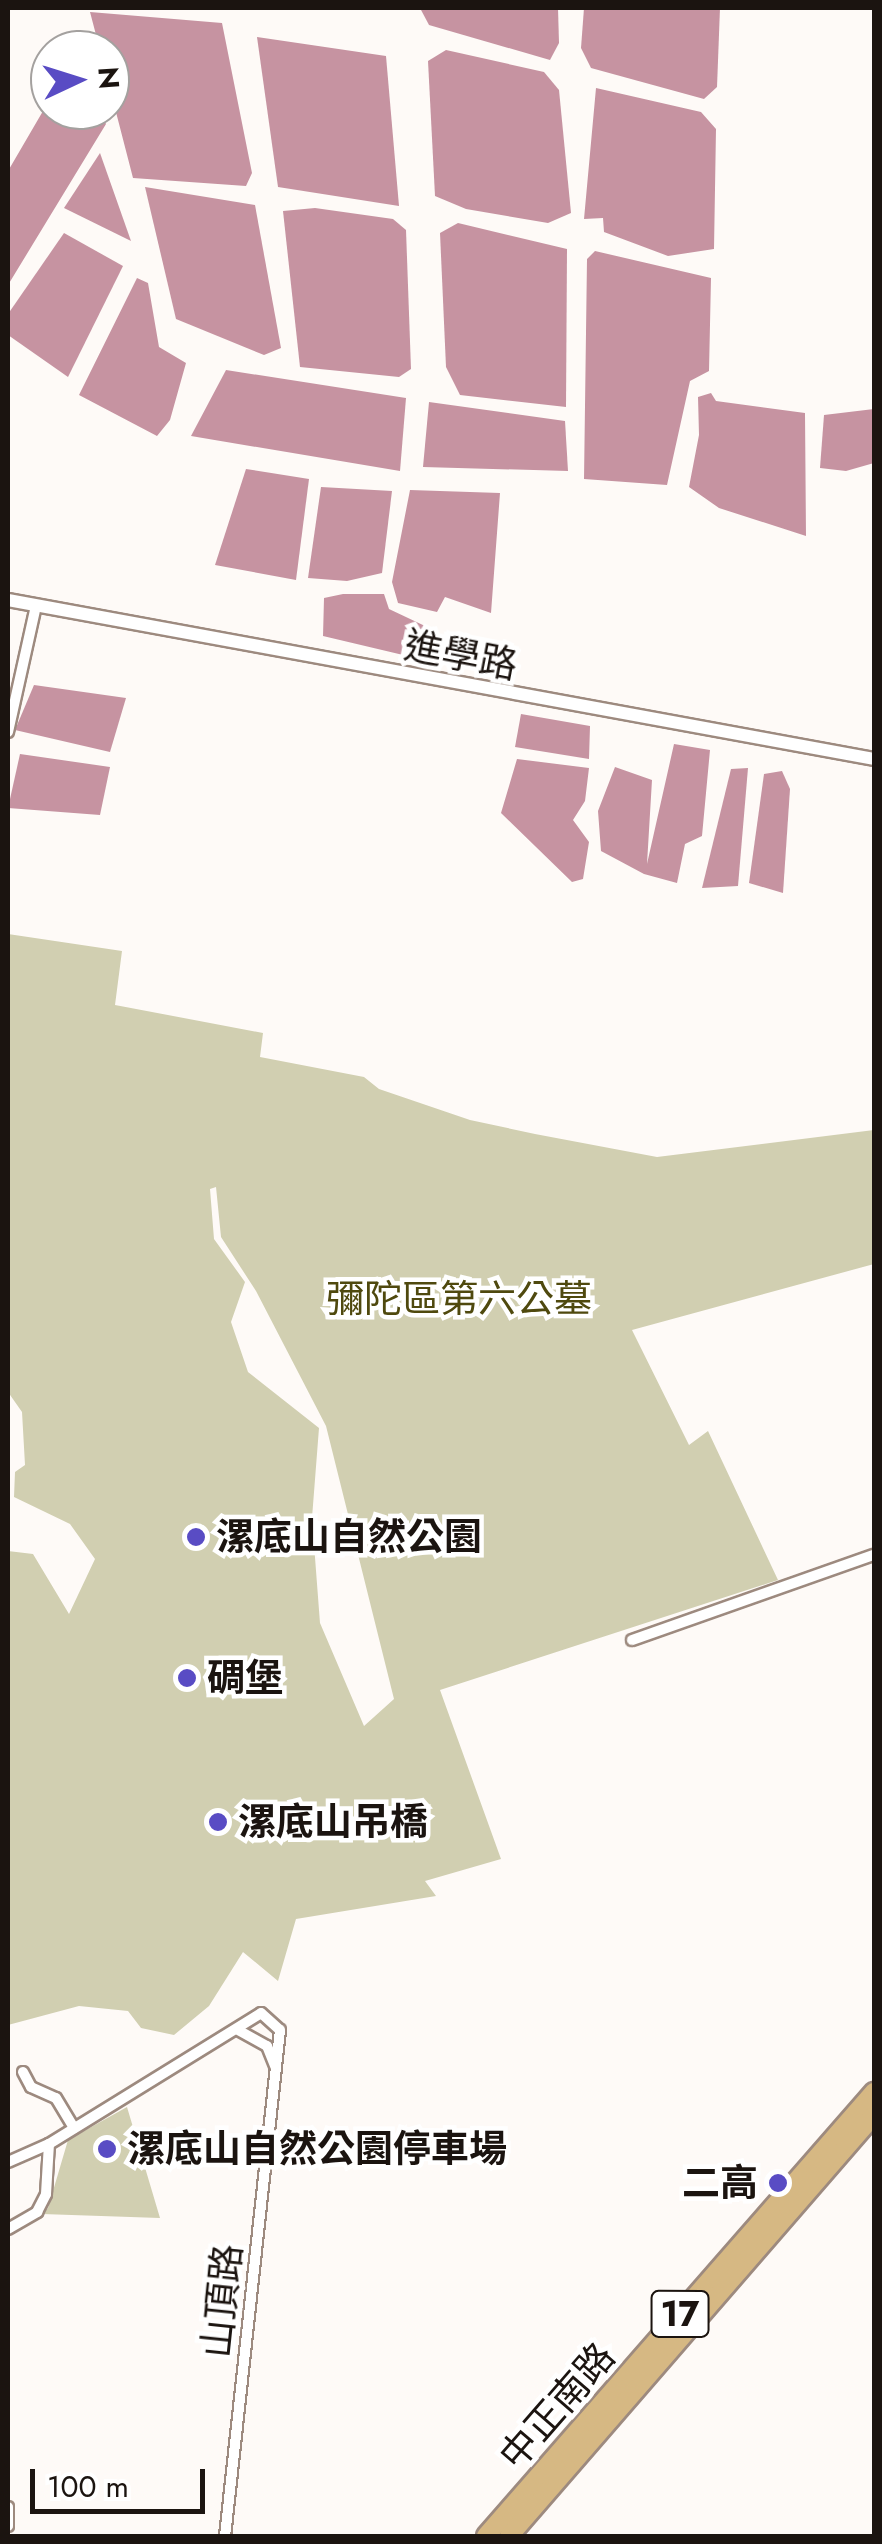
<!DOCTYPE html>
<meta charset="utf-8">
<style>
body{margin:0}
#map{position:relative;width:882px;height:2544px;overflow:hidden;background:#fefaf7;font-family:Jost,"Noto Sans TC",sans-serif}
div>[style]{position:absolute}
.green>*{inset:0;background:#d1cfb1}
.water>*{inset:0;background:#c693a1}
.roads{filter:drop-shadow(2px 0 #9d8a7f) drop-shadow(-2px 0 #9d8a7f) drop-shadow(0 2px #9d8a7f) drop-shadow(0 -2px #9d8a7f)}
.minor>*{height:10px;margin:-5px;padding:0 5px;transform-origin:5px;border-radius:5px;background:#fff}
.tertiary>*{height:12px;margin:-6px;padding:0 6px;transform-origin:6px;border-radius:6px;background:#fff}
.primary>*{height:18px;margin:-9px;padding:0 9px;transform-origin:9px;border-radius:9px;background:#d6b883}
.dots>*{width:28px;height:28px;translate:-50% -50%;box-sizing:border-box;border:5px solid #fff;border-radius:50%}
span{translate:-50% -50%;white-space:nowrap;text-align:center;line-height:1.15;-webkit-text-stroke:9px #fff;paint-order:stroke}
.shield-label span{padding:2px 8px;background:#fff;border:2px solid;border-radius:8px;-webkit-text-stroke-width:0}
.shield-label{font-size:35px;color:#1b1410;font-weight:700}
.street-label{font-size:38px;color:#1b1410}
.park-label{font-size:38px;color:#4f490e}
.poi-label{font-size:38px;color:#1b1410;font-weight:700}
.left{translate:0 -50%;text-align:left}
.right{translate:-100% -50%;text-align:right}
.frame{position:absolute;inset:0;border:10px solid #1b1410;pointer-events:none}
.north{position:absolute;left:30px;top:30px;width:100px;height:100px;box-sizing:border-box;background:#fff;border:2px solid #a4a19f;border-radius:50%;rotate:86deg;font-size:28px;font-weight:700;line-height:40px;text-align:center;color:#1b1410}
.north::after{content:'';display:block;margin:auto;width:35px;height:45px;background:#594cc4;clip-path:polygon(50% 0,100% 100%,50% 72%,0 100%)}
.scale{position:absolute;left:30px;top:2469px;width:175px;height:45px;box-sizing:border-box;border:5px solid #1b1410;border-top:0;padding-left:12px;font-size:30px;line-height:35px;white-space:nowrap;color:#1b1410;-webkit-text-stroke:8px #fff;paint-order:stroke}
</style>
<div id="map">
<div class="green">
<div style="clip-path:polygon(evenodd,8px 934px,122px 951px,115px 1005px,263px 1033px,260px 1057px,364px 1077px,379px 1089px,470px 1120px,535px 1134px,657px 1157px,874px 1130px,874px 1264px,632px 1330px,689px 1445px,708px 1431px,778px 1580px,440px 1690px,501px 1859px,425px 1881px,436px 1896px,296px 1919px,278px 1981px,243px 1952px,209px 2006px,174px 2035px,141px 2028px,128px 2011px,79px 2006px,8px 2025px,8px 1551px,33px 1554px,69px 1614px,95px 1559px,70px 1524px,14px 1497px,15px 1472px,25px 1465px,22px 1412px,8px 1392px,8px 934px,216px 1187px,221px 1237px,256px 1291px,326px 1426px,394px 1699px,364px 1726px,320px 1623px,312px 1518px,319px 1428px,248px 1372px,231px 1322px,245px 1282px,214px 1239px,210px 1189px,216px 1187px)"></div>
<div style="clip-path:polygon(127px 2107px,160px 2218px,42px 2214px,48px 2208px,68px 2140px)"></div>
</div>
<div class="water">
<div style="clip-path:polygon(420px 8px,558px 8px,559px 43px,550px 60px,429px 25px)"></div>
<div style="clip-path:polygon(584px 8px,720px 8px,717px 87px,704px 99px,591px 68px,581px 48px)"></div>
<div style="clip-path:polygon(90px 12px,222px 23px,252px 173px,246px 186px,133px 178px,110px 89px,110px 50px,100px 50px)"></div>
<div style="clip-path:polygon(257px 37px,386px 56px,399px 206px,278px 187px)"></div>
<div style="clip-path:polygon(446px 50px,544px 72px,559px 90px,571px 213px,548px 223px,466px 209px,435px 196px,428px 61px)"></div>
<div style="clip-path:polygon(596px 88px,701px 112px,716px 129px,714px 249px,668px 256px,604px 232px,603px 218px,584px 219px)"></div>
<div style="clip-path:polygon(50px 99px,50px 110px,100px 110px,106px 124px,8px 285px,8px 171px)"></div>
<div style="clip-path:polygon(100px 153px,131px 241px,64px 208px)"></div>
<div style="clip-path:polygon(145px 187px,255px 205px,281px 348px,264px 355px,176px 319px)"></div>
<div style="clip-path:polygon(315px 208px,393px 219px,406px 230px,411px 369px,399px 377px,300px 367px,283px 211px)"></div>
<div style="clip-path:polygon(458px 223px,567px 249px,566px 407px,460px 395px,446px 367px,440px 233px)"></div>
<div style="clip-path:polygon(64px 233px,123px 266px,68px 377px,8px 335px,8px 314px)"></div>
<div style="clip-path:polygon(595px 251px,711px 278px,709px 371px,690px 381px,667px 485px,584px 479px,587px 259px)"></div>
<div style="clip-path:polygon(137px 278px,148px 283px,159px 347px,186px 363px,170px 420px,157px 436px,79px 395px)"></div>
<div style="clip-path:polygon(226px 370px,406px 398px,400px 471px,191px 436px)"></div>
<div style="clip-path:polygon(711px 393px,716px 401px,805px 413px,806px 536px,719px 508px,689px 487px,699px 435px,698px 397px)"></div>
<div style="clip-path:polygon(429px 402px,565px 421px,568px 471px,423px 467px)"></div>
<div style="clip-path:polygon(874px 409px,874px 463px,846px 471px,820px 468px,824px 415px)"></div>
<div style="clip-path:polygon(246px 469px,309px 479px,296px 580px,215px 565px)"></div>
<div style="clip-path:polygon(321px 487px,392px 491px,382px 573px,347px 581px,308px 578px)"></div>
<div style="clip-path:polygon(410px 490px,500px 493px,491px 613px,445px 597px,437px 612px,398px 603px,392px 582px)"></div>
<div style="clip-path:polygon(343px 594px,384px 594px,389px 609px,425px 626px,420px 659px,323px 636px,324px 598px)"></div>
<div style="clip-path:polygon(34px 685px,126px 698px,110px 752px,15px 730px)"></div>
<div style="clip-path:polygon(521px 714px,590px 726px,589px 759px,515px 747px)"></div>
<div style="clip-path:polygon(674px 744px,710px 750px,702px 836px,685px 844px,677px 883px,644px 874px,601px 851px,598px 811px,615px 767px,652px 780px,647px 864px)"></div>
<div style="clip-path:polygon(20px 754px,110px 767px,100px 815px,8px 808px)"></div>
<div style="clip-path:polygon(517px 759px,589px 768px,585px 801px,573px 820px,589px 842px,583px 879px,572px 882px,501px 813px)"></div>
<div style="clip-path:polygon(748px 768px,738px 886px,702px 888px,731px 769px)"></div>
<div style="clip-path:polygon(782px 771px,790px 789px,783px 893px,749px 883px,764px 774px)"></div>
</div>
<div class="roads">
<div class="minor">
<div style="left:8px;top:732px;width:129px;rotate:-77.5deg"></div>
<div style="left:632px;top:1640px;width:256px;rotate:-19.4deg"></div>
<div style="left:238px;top:2030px;width:33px;rotate:29deg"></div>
<div style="left:267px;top:2046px;width:22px;rotate:68deg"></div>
<div style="left:23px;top:2072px;width:17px;rotate:62deg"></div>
<div style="left:31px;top:2087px;width:27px;rotate:24deg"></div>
<div style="left:56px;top:2098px;width:35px;rotate:59deg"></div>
<div style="left:8px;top:2162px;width:45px;rotate:-23.7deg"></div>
<div style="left:49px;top:2144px;width:249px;rotate:-31.7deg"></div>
<div style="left:261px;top:2013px;width:25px;rotate:42deg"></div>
<div style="left:280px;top:2030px;width:509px;rotate:96.2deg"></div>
<div style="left:8px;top:2229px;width:34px;rotate:-30deg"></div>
<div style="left:37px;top:2212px;width:20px;rotate:-63deg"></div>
<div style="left:46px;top:2194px;width:50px;rotate:-86.6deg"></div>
<div style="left:8px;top:2507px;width:19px;rotate:90deg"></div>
</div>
<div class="tertiary">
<div style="left:8px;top:600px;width:880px;rotate:10.4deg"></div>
</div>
<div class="primary">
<div style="left:486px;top:2536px;width:590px;rotate:-48.85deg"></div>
<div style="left:509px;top:2536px;width:557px;rotate:-49.08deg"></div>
</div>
</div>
<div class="dots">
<div style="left:196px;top:1537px;background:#594cc4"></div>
<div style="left:187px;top:1678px;background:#594cc4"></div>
<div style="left:218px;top:1822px;background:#594cc4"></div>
<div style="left:107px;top:2149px;background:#594cc4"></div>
<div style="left:778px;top:2183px;background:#594cc4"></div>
</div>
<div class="shield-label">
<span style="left:680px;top:2314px">17</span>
</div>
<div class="street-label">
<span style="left:461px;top:655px;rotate:11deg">進學路</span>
<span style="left:222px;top:2301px;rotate:-84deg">山頂路</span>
<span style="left:557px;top:2406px;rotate:-49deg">中正南路</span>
</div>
<div class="park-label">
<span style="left:459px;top:1299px">彌陀區第六公墓</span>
</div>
<div class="poi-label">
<span class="left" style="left:216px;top:1537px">漯底山自然公園</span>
<span class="left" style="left:207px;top:1678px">碉堡</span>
<span class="left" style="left:238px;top:1822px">漯底山吊橋</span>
<span class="left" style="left:127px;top:2149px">漯底山自然公園停車場</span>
<span class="right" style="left:758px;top:2183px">二高</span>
</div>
<div class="frame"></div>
<div class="north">N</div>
<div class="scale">100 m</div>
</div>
